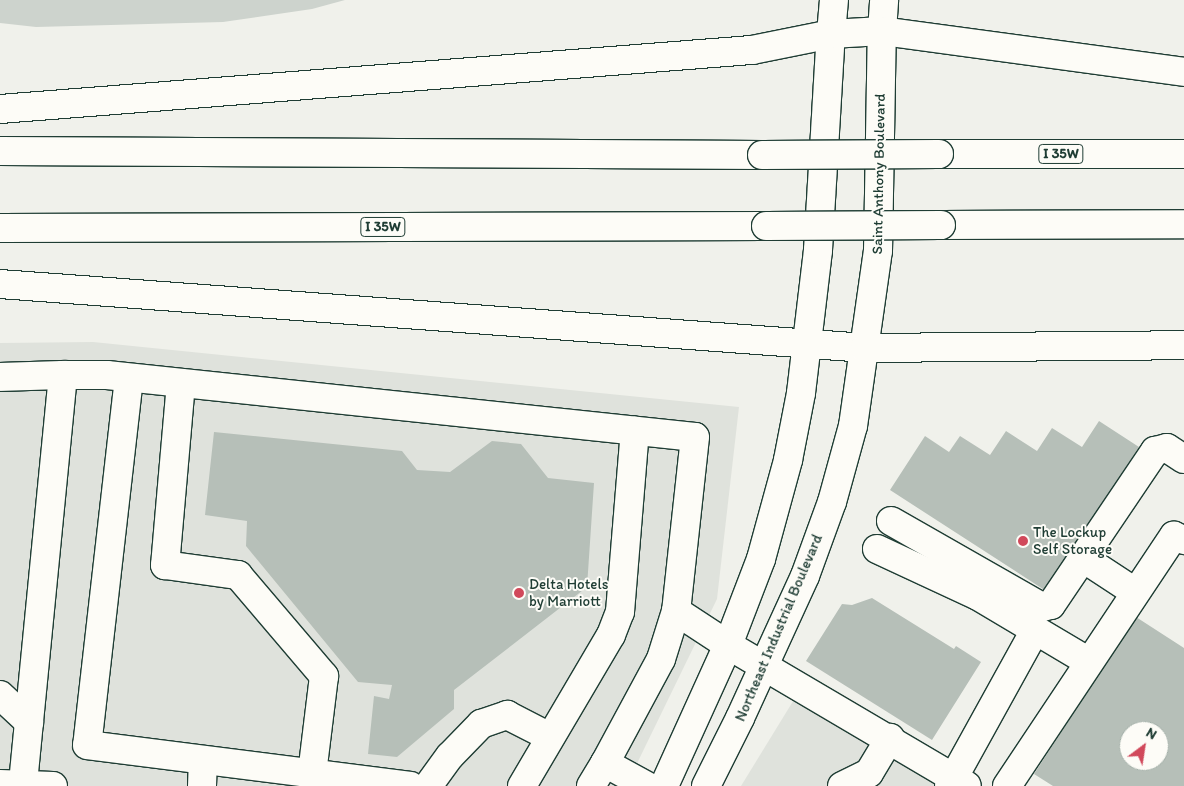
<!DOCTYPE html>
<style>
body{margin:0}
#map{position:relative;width:1184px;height:786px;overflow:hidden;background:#f0f1eb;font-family:Itim,sans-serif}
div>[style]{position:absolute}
.built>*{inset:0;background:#dfe2dc}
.green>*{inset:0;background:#cdd3cd}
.building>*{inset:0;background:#b6bfb8}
.roads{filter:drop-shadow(1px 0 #1f3d34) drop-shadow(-1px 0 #1f3d34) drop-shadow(0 1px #1f3d34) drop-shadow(0 -1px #1f3d34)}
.minor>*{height:28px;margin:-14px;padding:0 14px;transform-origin:14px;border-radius:14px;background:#fdfcf7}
.major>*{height:28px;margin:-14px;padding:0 14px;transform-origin:14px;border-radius:14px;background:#fdfcf7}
.highway>*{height:28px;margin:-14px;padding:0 14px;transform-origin:14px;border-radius:14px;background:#fdfcf7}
.bridges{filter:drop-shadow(1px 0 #1f3d34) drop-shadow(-1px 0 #1f3d34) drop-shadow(0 1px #1f3d34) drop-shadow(0 -1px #1f3d34)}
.highway-bridge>*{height:28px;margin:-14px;padding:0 14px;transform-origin:14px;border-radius:14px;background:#fdfcf7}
.dots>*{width:14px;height:14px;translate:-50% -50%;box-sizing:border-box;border:2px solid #fdfcf7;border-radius:50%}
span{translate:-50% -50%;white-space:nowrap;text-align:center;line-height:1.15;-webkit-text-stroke:4px #fdfcf7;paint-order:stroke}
.shield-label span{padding:1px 4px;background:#fdfcf7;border:1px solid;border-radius:4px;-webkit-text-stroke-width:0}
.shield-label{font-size:14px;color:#1f3d34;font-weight:700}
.street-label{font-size:15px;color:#1f3d34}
.poi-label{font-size:15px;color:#1f3d34}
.left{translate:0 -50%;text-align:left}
.north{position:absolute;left:1119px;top:721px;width:50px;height:50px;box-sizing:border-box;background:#fdfcf7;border:1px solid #a4b0a9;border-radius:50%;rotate:31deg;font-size:14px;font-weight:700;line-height:20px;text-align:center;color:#1f3d34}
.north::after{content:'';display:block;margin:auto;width:18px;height:22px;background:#d1495b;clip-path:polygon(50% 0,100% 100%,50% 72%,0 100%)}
</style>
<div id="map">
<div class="built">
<div style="clip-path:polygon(93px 342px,739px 407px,717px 599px,626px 786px,0 786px,0 343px)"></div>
<div style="clip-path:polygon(795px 698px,939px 786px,741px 786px)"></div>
</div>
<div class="green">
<div style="clip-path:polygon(0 0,345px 0,312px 9px,223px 22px,36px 27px,0 23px)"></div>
</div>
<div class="building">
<div style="clip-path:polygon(1099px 421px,1139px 447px,1046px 591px,890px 490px,925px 436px,949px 452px,960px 436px,990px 455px,1006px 431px,1037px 451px,1052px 428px,1082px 447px)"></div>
<div style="clip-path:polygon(214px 432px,402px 451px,417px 470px,450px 472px,492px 441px,521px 444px,548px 478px,594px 483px,587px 587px,454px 690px,454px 709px,397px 757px,368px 754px,374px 696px,389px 699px,392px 685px,358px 682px,246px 546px,247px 521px,205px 515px)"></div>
<div style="clip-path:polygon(872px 598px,954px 649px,956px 646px,981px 662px,932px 740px,806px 661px,842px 604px,852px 605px)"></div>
<div style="clip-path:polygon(evenodd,1136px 617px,1184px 648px,1184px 786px,1053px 786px,1034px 774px,1136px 617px,1129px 731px,1159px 731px,1159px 761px,1129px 761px,1129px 731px)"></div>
</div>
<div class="roads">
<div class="minor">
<div style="left:882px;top:31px;width:31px;rotate:-86deg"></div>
<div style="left:831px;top:34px;width:34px;rotate:-85deg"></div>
<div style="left:0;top:377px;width:63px;rotate:-1.8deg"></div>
<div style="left:129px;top:378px;width:369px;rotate:96.5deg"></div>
<div style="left:87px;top:745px;width:326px;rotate:7.2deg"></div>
<div style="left:181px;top:383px;width:183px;rotate:95deg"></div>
<div style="left:165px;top:565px;width:74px;rotate:7.8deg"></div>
<div style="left:238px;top:575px;width:133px;rotate:49.6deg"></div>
<div style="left:324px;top:676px;width:99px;rotate:97deg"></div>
<div style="left:891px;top:521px;width:174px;rotate:29.7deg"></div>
<div style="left:1042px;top:607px;width:9px;rotate:-13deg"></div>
<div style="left:1051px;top:605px;width:186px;rotate:-56deg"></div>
<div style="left:1155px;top:451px;width:12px;rotate:-14deg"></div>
<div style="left:1167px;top:448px;width:20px;rotate:33deg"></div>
<div style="left:877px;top:549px;width:111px;rotate:25deg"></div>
<div style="left:978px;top:596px;width:129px;rotate:30.7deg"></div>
<div style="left:1083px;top:558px;width:62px;rotate:33.2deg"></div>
<div style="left:0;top:695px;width:40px;rotate:43deg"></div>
<div style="left:23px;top:783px;width:410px;rotate:-84.4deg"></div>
<div style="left:63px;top:375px;width:44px"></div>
<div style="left:107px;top:375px;width:591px;rotate:6.02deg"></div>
<div style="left:695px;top:437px;width:175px;rotate:96.2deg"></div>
<div style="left:676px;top:611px;width:62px;rotate:33.2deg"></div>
<div style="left:728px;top:645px;width:277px;rotate:30.5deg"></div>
<div style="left:0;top:784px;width:53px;rotate:2.2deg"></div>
<div style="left:202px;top:786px;width:26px;rotate:-88deg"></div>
<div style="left:428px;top:786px;width:37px;rotate:-54deg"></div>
<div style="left:450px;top:756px;width:45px;rotate:-45.9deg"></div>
<div style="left:481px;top:724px;width:28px;rotate:-19deg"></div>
<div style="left:507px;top:715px;width:48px;rotate:27.1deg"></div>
<div style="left:522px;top:786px;width:175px;rotate:-59.5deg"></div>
<div style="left:611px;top:635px;width:25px;rotate:-69deg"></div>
<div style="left:620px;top:612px;width:182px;rotate:-85.3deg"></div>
<div style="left:591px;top:786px;width:27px;rotate:-59deg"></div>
<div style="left:647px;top:786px;width:48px;rotate:-151.3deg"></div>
<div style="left:605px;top:763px;width:118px;rotate:-61.7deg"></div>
<div style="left:661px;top:659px;width:50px;rotate:-72.6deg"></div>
<div style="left:842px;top:786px;width:30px;rotate:-26deg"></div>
<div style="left:869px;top:773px;width:41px;rotate:-59deg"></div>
<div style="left:949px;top:786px;width:178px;rotate:-61.1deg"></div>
<div style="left:1007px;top:786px;width:301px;rotate:-56.3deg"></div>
<div style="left:1174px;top:536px;width:11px;rotate:22deg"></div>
</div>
<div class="major">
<div style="left:664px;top:786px;width:155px;rotate:-65.6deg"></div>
<div style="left:728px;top:645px;width:92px;rotate:-69deg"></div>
<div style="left:761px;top:559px;width:103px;rotate:-74.7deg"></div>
<div style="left:788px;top:460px;width:68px;rotate:-79deg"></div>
<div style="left:801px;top:393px;width:144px;rotate:-83.2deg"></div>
<div style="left:818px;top:250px;width:216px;rotate:-86.6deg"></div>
<div style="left:706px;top:786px;width:76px;rotate:-63.4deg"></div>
<div style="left:740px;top:718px;width:156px;rotate:-65.4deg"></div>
<div style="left:805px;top:576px;width:79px;rotate:-70deg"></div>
<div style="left:832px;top:502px;width:79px;rotate:-74.6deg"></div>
<div style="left:853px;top:426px;width:177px;rotate:-81.9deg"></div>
<div style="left:878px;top:251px;width:220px;rotate:-89deg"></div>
</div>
<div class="highway">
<div style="left:0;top:109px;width:754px;rotate:-4.49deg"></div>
<div style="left:752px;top:50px;width:81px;rotate:-11.4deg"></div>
<div style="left:831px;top:34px;width:51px;rotate:-3.4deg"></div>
<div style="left:882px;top:31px;width:305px;rotate:7.7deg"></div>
<div style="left:0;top:151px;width:762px;rotate:0.3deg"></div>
<div style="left:939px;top:154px;width:245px"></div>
<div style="left:941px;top:225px;width:243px;rotate:-0.2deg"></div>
<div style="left:0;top:228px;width:766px;rotate:-0.15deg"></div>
<div style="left:0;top:284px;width:867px;rotate:4.23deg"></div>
<div style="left:865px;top:348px;width:319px;rotate:-0.5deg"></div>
</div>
</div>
<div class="bridges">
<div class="highway-bridge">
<div style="left:762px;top:155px;width:177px;rotate:-0.3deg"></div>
<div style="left:766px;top:226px;width:175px;rotate:-0.3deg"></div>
</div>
</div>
<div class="dots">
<div style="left:1023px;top:541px;background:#d1495b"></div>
<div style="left:519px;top:593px;background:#d1495b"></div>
</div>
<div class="shield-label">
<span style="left:1061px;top:154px">I 35W</span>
<span style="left:383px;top:227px">I 35W</span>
</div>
<div class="street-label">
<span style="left:879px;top:174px;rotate:-89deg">Saint Anthony Boulevard</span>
<span style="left:779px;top:628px;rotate:-67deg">Northeast Industrial Boulevard</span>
</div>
<div class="poi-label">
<span class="left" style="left:1033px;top:541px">The Lockup<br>Self Storage</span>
<span class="left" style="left:529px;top:593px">Delta Hotels<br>by Marriott</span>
</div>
<div class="north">N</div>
</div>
